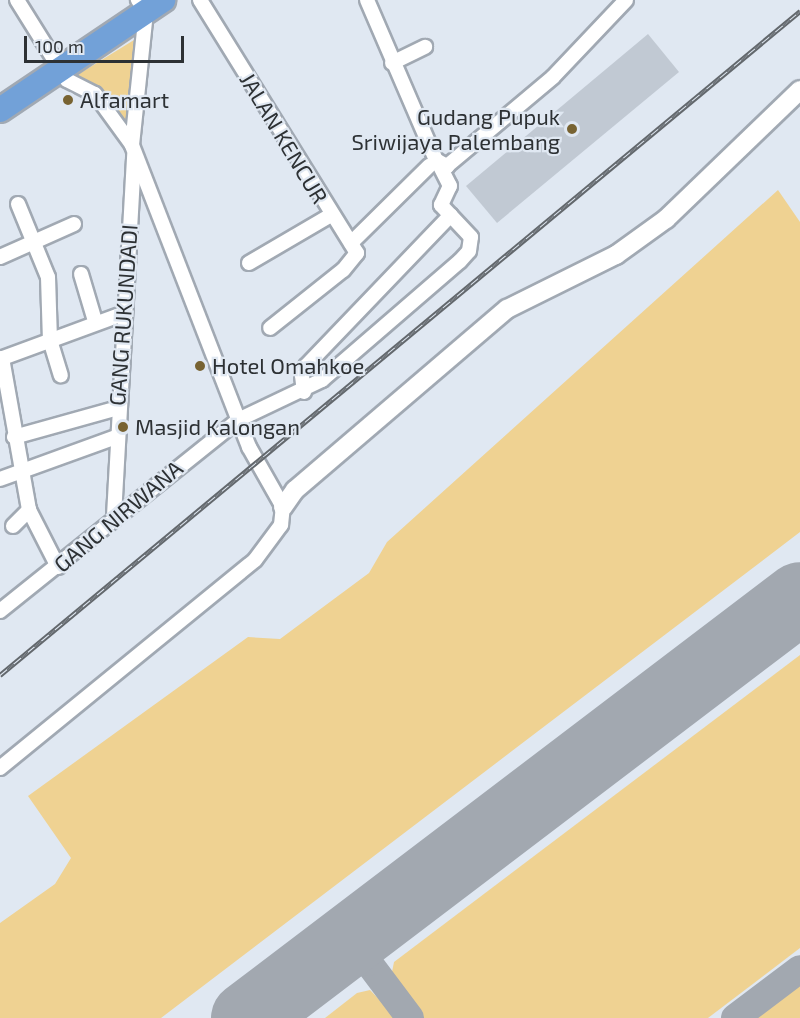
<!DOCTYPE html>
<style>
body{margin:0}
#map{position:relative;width:800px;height:1018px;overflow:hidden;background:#e0e8f2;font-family:"Exo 2",sans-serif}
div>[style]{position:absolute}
.green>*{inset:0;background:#efd292}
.taxiway>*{height:28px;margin:-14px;padding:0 14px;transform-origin:14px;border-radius:14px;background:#a2a8b0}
.runway>*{height:72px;margin:-36px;padding:0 36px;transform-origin:36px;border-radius:36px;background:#a2a8b0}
.building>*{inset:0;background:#c1c9d3}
.roads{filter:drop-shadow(2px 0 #a1a9b3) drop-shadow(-2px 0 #a1a9b3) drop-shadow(0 2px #a1a9b3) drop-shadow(0 -2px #a1a9b3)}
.street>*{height:14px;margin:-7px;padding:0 7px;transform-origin:7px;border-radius:7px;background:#fff}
.secondary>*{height:18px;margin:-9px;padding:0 9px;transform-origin:9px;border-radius:9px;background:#fff}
.highway>*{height:24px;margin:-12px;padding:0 12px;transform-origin:12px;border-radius:12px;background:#72a1d8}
.rail>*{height:5px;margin-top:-2.5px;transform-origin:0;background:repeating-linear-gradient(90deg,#e0e8f2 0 9px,#63686d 0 18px);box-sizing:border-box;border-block:2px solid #63686d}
.dots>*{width:16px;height:16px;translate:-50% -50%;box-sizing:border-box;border:3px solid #e0e8f2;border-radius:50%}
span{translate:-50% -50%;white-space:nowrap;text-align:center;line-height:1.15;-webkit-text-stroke:4.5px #e0e8f2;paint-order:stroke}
.poi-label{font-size:22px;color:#2d3134}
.left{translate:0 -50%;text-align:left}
.right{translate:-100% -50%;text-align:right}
.street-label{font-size:22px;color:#2d3134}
.scale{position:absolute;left:24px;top:36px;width:160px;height:27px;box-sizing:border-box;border:3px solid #2d3134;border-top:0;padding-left:8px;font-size:18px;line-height:21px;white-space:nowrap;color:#2d3134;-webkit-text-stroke:4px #e0e8f2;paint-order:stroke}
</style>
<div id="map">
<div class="green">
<div style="clip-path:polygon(134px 40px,129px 126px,108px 100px,74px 77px)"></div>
<div style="clip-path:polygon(778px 190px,800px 222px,800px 532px,161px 1018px,0 1018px,0 923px,55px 884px,71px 858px,28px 796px,248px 637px,280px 639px,369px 573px,387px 542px)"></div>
<div style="clip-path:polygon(800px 655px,800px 948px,708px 1018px,421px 1018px,391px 977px,394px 962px)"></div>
<div style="clip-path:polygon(800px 980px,800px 1018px,750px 1018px)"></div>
<div style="clip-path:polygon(370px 990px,397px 1018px,325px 1018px,357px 993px)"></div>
</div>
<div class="taxiway">
<div style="left:369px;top:926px;width:23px;rotate:103deg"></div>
<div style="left:364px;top:948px;width:15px;rotate:74deg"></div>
<div style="left:368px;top:962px;width:70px;rotate:53.1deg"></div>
<div style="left:329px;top:956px;width:27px;rotate:-2deg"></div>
<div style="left:356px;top:955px;width:14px;rotate:30deg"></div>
<div style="left:735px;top:1018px;width:81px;rotate:-37deg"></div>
</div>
<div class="runway">
<div style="left:247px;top:1018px;width:694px;rotate:-37.22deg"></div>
</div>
<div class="building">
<div style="clip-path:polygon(648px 34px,679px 72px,497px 223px,466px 186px)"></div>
</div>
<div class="roads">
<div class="street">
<div style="left:17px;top:0;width:94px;rotate:58deg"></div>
<div style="left:67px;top:80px;width:31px;rotate:27deg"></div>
<div style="left:95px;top:94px;width:63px;rotate:54deg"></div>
<div style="left:200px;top:0;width:298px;rotate:58.2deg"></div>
<div style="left:357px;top:253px;width:22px;rotate:129deg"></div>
<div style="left:343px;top:270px;width:93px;rotate:141.5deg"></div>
<div style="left:367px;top:0;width:174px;rotate:66.7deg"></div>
<div style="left:436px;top:160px;width:13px;rotate:29deg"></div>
<div style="left:447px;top:166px;width:138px;rotate:-40deg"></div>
<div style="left:553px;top:77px;width:106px;rotate:-46.5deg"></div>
<div style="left:392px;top:63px;width:37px;rotate:-26deg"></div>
<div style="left:18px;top:204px;width:79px;rotate:67.7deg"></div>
<div style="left:48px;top:277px;width:63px;rotate:88.2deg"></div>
<div style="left:50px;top:340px;width:37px;rotate:73deg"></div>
<div style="left:351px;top:243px;width:110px;rotate:-44.6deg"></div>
<div style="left:0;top:257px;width:81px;rotate:-24deg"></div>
<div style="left:249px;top:263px;width:95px;rotate:-30.3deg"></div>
<div style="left:81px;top:274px;width:49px;rotate:73.4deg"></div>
<div style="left:2px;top:358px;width:154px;rotate:79.9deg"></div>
<div style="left:29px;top:510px;width:64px;rotate:63deg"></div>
<div style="left:0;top:359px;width:130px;rotate:-20.2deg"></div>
<div style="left:304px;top:392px;width:17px;rotate:-97deg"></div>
<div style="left:302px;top:375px;width:10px;rotate:-66deg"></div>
<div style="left:306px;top:366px;width:209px;rotate:-46.2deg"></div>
<div style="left:14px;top:437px;width:108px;rotate:-15.6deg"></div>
<div style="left:0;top:479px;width:123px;rotate:-19.9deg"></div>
<div style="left:114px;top:516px;width:362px;rotate:-86.8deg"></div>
<div style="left:13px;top:526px;width:23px;rotate:-45deg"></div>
<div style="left:0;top:611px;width:305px;rotate:-38.7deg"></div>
<div style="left:238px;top:420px;width:93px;rotate:-25.5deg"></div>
<div style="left:322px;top:380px;width:182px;rotate:-40.8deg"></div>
<div style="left:460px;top:261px;width:13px;rotate:-48deg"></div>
<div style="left:469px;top:251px;width:14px;rotate:-82deg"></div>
<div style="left:471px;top:237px;width:44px;rotate:-133.2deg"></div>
<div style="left:441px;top:205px;width:21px;rotate:-65deg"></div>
<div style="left:450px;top:186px;width:22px;rotate:-117deg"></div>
<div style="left:0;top:768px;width:329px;rotate:-39.2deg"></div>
<div style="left:255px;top:560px;width:44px;rotate:-53.4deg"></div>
<div style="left:281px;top:525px;width:18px;rotate:-84deg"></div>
<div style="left:283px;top:507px;width:69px;rotate:-119.5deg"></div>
<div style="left:249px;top:447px;width:324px;rotate:-111.2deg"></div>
<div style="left:132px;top:145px;width:135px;rotate:-84deg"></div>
<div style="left:146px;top:11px;width:14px;rotate:-126deg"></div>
</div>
<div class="secondary">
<div style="left:283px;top:507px;width:21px;rotate:-55deg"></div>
<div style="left:295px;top:490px;width:279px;rotate:-40.5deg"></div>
<div style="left:507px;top:309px;width:122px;rotate:-26.4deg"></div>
<div style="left:616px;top:255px;width:62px;rotate:-35.8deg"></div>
<div style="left:666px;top:219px;width:186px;rotate:-43.9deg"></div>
</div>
<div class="highway">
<div style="left:0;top:110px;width:197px;rotate:-34deg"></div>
</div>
</div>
<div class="rail">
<div style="left:0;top:675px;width:1040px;rotate:-39.69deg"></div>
</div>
<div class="dots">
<div style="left:68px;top:100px;background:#786332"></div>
<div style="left:572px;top:129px;background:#786332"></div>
<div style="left:200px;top:366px;background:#786332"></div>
<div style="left:123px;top:427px;background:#786332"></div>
</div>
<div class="poi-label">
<span class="left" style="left:80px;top:100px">Alfamart</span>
<span class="right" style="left:560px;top:129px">Gudang Pupuk<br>Sriwijaya Palembang</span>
<span class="left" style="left:212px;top:366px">Hotel Omahkoe</span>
<span class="left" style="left:135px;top:427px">Masjid Kalongan</span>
</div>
<div class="street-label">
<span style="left:284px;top:138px;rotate:59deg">JALAN KENCUR</span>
<span style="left:123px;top:315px;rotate:-86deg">GANG RUKUNDADI</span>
<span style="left:118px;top:516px;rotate:-40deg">GANG NIRWANA</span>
</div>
<div class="scale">100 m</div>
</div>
